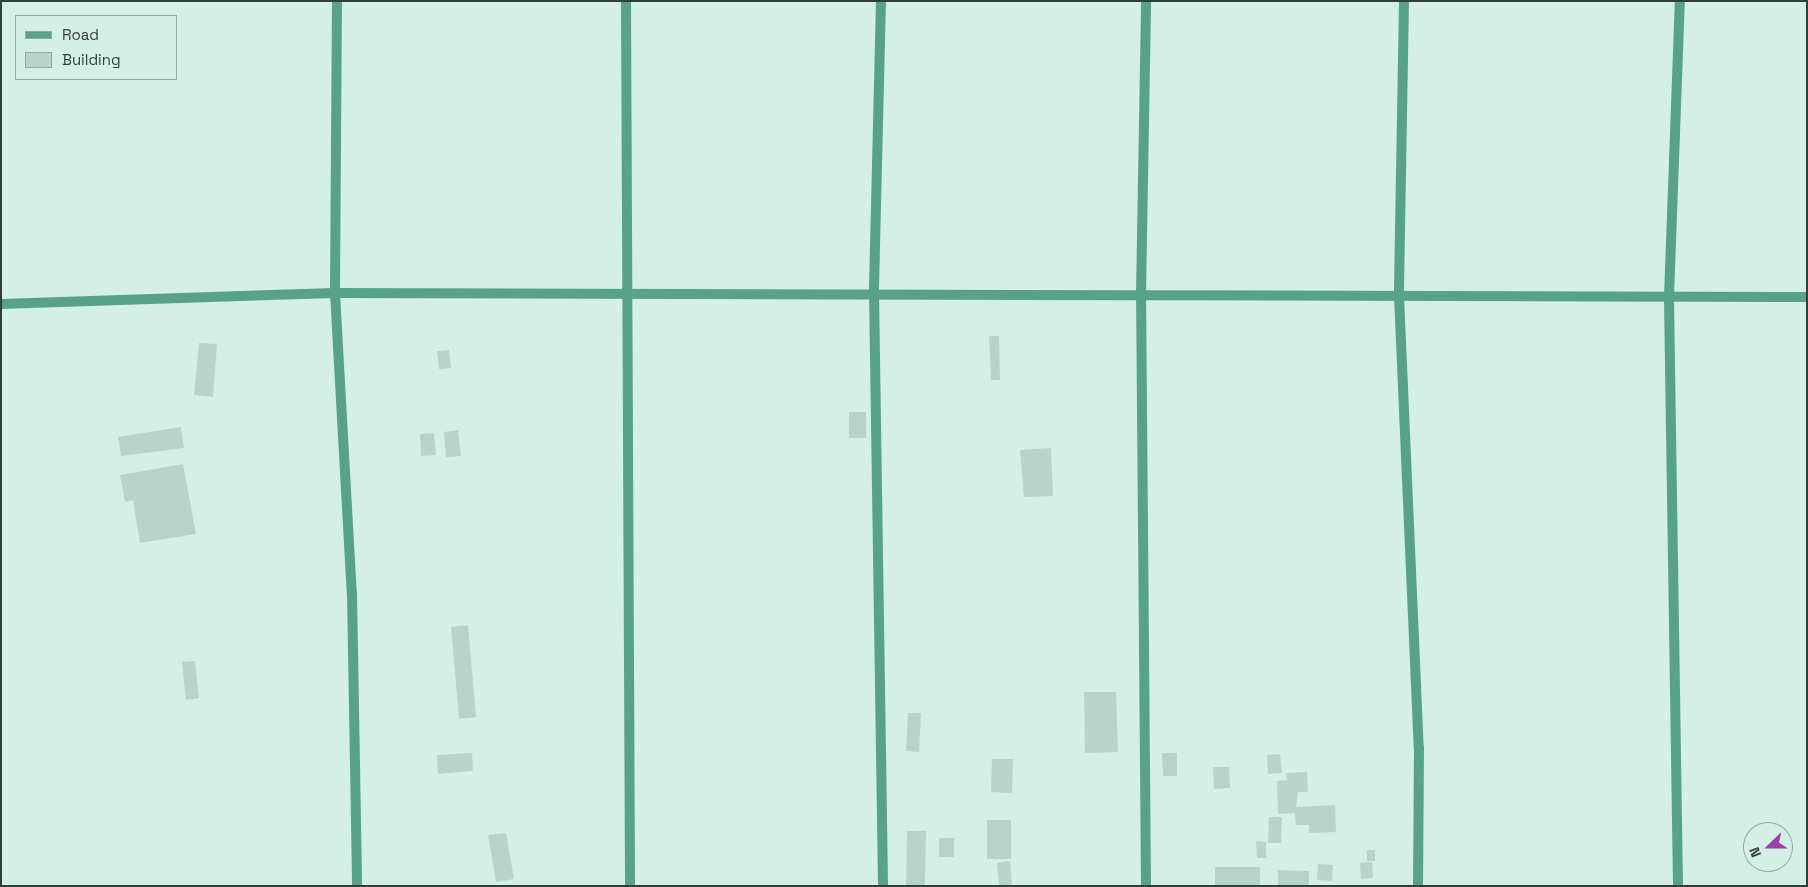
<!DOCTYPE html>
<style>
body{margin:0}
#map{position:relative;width:1808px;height:887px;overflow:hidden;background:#d4f0e6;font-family:"Space Grotesk",sans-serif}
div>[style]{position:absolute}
.building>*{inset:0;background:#b7d4ca}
.minor>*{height:10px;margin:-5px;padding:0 5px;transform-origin:5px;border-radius:5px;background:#58a28c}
span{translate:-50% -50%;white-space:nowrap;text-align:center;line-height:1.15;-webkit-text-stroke:4.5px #d4f0e6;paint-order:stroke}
.frame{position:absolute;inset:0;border:2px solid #323e3a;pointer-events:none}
.legend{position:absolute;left:15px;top:15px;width:162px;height:65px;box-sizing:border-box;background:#d4f0e6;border:1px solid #93a9a1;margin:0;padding:6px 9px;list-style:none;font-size:15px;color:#323e3a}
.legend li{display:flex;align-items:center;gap:10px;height:25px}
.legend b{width:25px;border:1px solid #93a9a1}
.north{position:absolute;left:1743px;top:822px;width:50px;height:50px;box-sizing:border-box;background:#d4f0e6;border:1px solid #93a9a1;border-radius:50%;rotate:248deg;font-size:14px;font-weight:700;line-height:20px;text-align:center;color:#323e3a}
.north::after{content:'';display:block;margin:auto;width:18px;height:22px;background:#9b3faa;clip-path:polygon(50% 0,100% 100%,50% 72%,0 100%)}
</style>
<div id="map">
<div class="building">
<div style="clip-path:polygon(989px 336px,999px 336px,1000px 380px,991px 380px)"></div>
<div style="clip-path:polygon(199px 343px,217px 344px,213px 397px,194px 395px)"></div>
<div style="clip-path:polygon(449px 350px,451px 368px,439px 369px,437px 351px)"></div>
<div style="clip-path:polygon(849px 412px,866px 412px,866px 438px,849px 438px)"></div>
<div style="clip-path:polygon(181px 427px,184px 448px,121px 456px,118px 437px)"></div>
<div style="clip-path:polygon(458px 430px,461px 456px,446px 457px,444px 432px)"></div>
<div style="clip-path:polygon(434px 433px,436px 455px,421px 456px,420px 434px)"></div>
<div style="clip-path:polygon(1051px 448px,1053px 496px,1024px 497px,1020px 450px)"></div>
<div style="clip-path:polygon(183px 464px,196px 534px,140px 543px,133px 500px,125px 502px,120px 475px)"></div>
<div style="clip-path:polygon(468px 625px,476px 717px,459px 719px,451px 627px)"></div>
<div style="clip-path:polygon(195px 661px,199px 698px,186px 700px,182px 662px)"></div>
<div style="clip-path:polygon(1084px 692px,1116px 692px,1118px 752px,1085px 753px)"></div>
<div style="clip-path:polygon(908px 713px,921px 713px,919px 752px,906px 751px)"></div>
<div style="clip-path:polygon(472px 753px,473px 771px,438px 774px,437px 755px)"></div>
<div style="clip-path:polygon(1162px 753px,1177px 753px,1177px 776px,1163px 776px)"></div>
<div style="clip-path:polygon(1280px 754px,1282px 773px,1268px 774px,1267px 755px)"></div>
<div style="clip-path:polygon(992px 759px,1013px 759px,1012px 793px,991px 792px)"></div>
<div style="clip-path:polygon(1213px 767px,1229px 767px,1230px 788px,1214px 789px)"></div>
<div style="clip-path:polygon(1307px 772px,1308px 792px,1298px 792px,1296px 807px,1335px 805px,1336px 832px,1309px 833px,1309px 825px,1296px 825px,1295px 813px,1278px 814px,1277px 781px,1287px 780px,1286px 773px)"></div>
<div style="clip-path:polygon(1269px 817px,1282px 817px,1281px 843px,1268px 843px)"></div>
<div style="clip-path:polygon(987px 820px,1011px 820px,1011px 859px,987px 859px)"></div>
<div style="clip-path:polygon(907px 831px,926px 831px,925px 885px,906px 885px)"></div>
<div style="clip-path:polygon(506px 833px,514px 879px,496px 882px,488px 835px)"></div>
<div style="clip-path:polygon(939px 838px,954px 838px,954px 857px,939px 857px)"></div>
<div style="clip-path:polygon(1256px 841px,1266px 842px,1266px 858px,1257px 858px)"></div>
<div style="clip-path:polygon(1367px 850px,1375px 850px,1375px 861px,1367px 861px)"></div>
<div style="clip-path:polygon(1010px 861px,1012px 886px,999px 886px,997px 863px)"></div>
<div style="clip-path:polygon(1372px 862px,1373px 878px,1361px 879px,1360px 863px)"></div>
<div style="clip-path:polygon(1318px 864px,1333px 865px,1332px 881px,1317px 880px)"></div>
<div style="clip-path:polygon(1215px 867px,1260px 867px,1260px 886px,1215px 886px)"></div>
<div style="clip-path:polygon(1278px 870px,1309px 871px,1309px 886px,1278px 886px)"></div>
</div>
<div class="minor">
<div style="left:337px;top:1px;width:292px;rotate:90.4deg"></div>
<div style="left:335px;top:293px;width:300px;rotate:86.8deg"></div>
<div style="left:352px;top:593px;width:293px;rotate:89deg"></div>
<div style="left:626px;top:1px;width:885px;rotate:89.74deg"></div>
<div style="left:881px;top:1px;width:290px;rotate:91.4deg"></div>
<div style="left:874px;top:291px;width:595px;rotate:89.13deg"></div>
<div style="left:1404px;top:1px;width:295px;rotate:91deg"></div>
<div style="left:1399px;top:296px;width:452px;rotate:87.5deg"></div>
<div style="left:1419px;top:748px;width:138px;rotate:90.4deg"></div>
<div style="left:1px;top:304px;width:334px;rotate:-1.9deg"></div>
<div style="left:335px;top:293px;width:1472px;rotate:0.16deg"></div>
<div style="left:1146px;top:886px;width:592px;rotate:-90.48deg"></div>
<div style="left:1141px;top:294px;width:293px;rotate:-89deg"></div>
<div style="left:1678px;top:886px;width:589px;rotate:-90.88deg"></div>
<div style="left:1669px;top:297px;width:296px;rotate:-87.9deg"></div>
</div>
<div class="frame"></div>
<ul class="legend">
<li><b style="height:6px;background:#58a28c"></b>Road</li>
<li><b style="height:14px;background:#b7d4ca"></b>Building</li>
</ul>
<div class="north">N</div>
</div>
